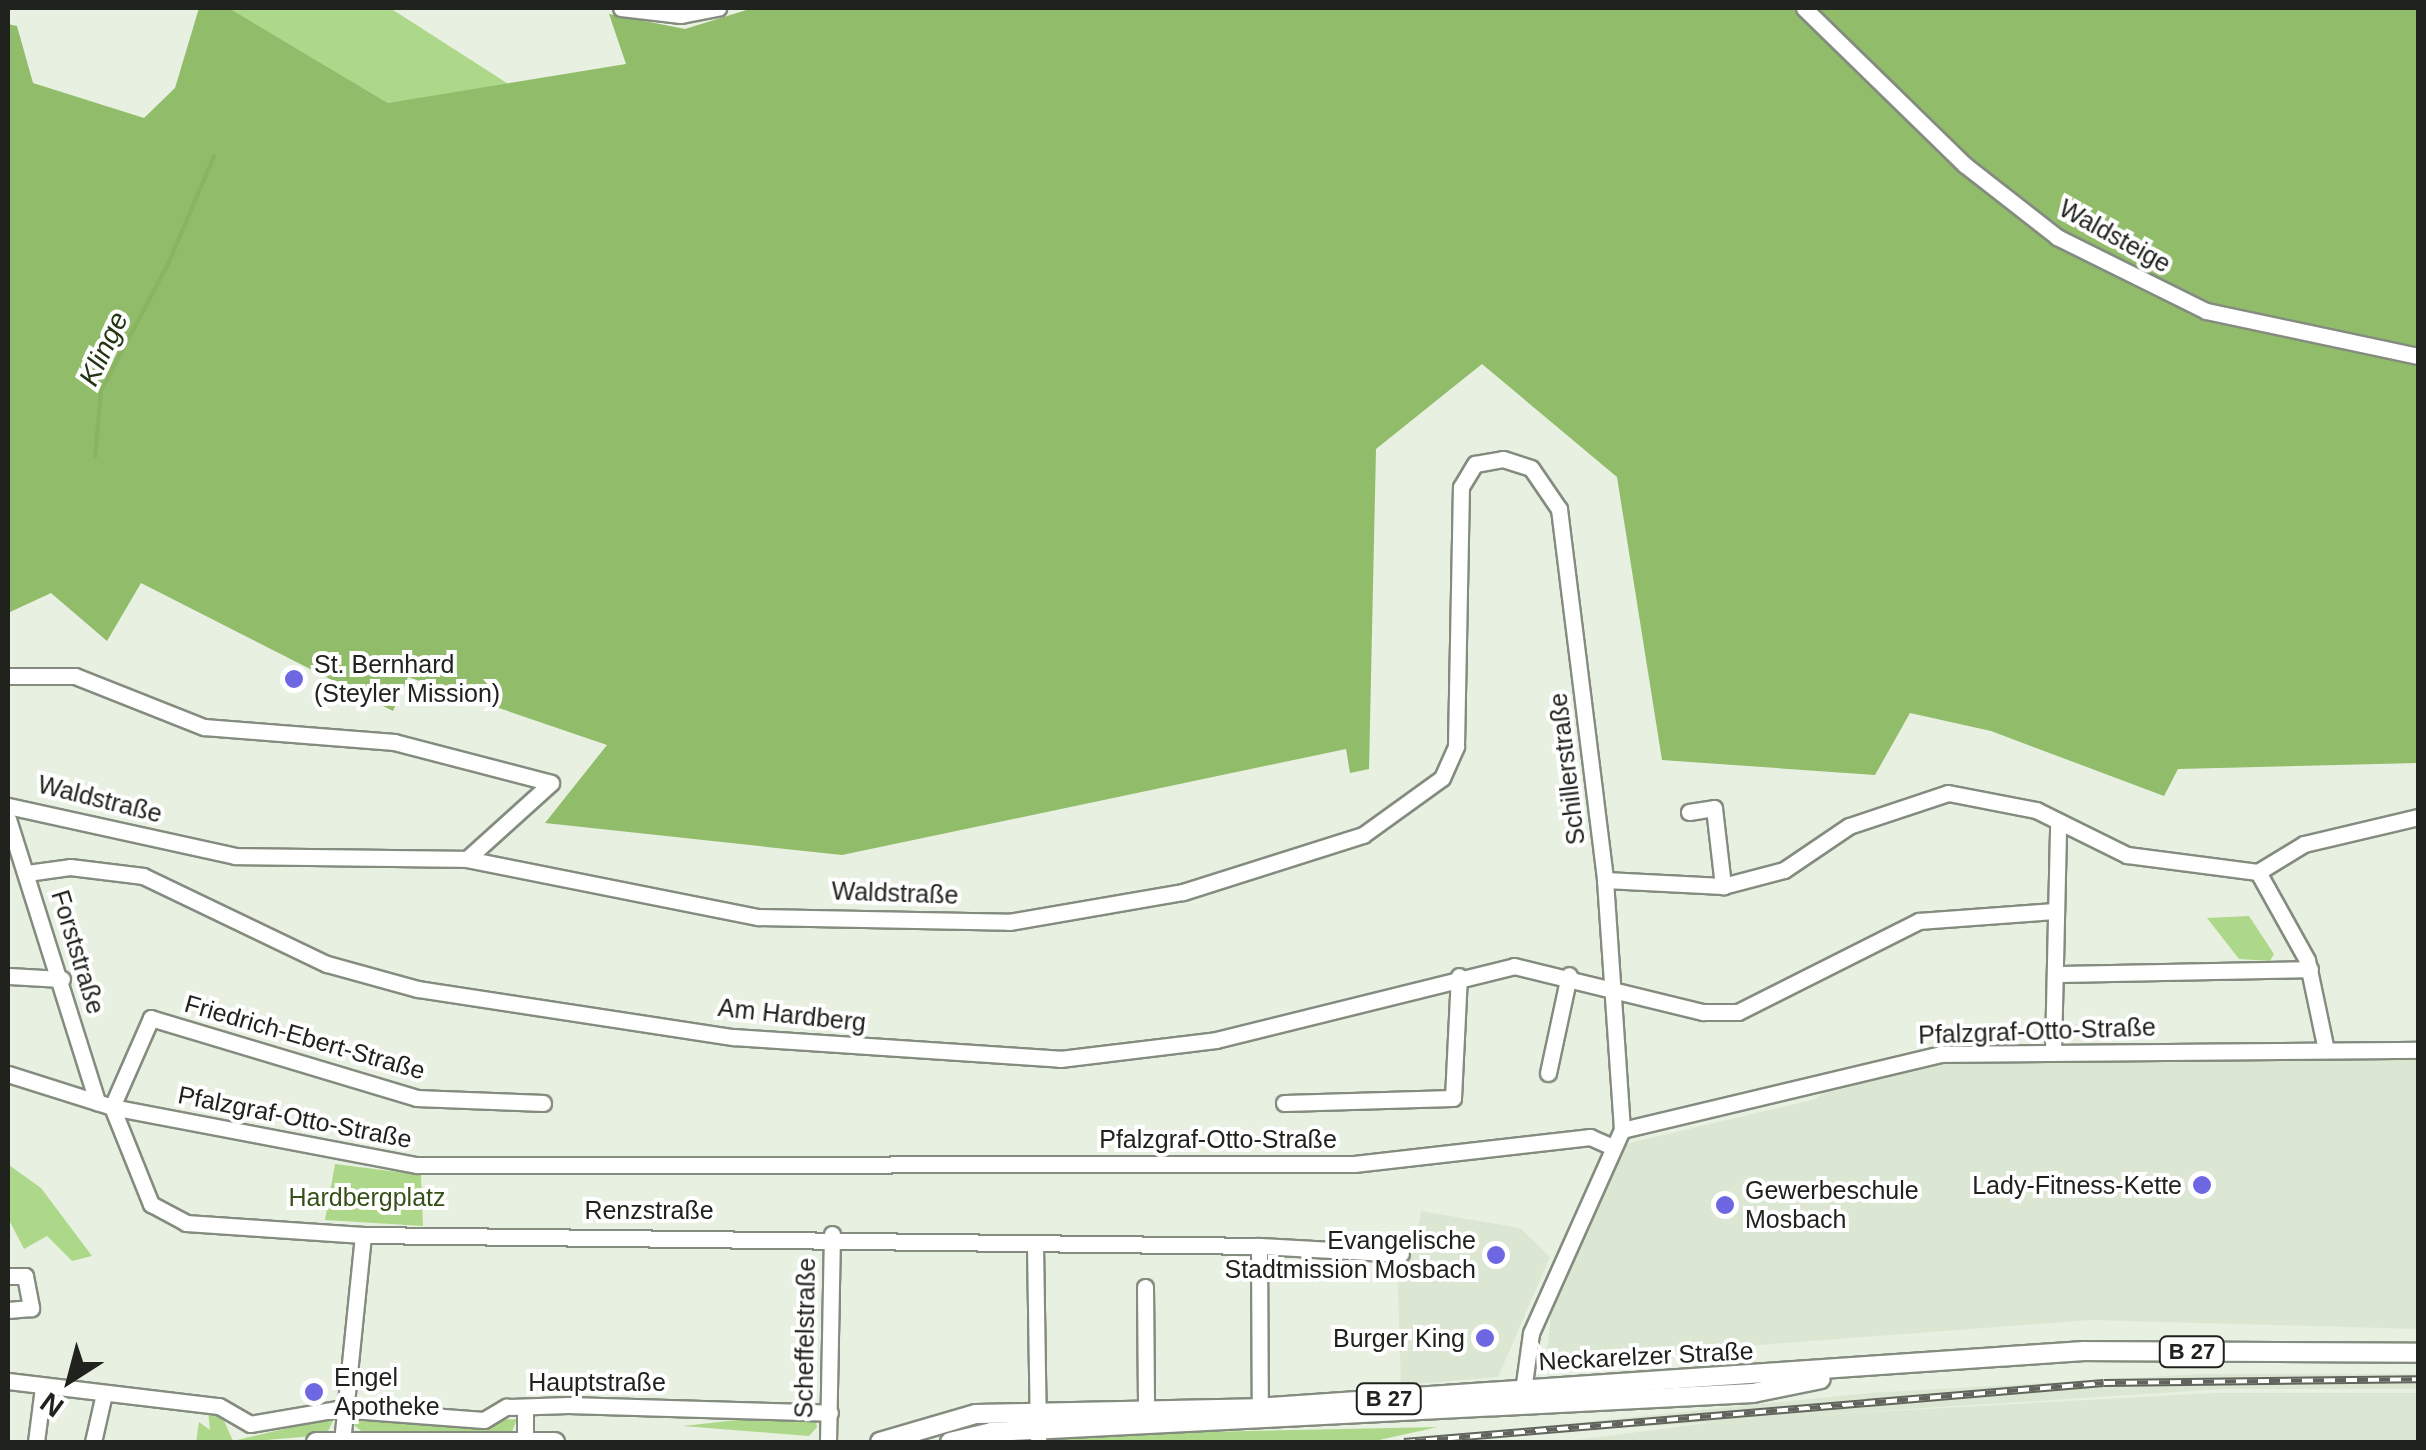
<!DOCTYPE html>
<meta charset="utf-8">
<style>
body{margin:0}
#map{position:relative;width:2426px;height:1450px;overflow:hidden;background:#e8f0e2;font-family:Arial,sans-serif}
div>[style]{position:absolute}
.built>*{inset:0;background:#dbe7d2}
.green>*{inset:0;background:#aed889}
.forest>*{inset:0;background:#91bc6a}
.stream>*{height:4px;margin:-2px;padding:0 2px;transform-origin:2px;border-radius:2px;background:#89b461}
.roads{filter:drop-shadow(2px 0 #848c7f) drop-shadow(-2px 0 #848c7f) drop-shadow(0 2px #848c7f) drop-shadow(0 -2px #848c7f)}
.minor>*{height:15px;margin:-7.5px;padding:0 7.5px;transform-origin:7.5px;border-radius:7.5px;background:#fff}
.major>*{height:18px;margin:-9px;padding:0 9px;transform-origin:9px;border-radius:9px;background:#fff}
.rail>*{height:8px;margin-top:-4px;transform-origin:0;background:repeating-linear-gradient(90deg,#fff 0 11px,#60645c 0 22px);box-sizing:border-box;border-block:2px solid #60645c}
.dots>*{width:28px;height:28px;translate:-50% -50%;box-sizing:border-box;border:5px solid #fff;border-radius:50%}
span{translate:-50% -50%;white-space:nowrap;text-align:center;line-height:1.15;-webkit-text-stroke:8px #fff;paint-order:stroke}
.shield-label span{padding:2px 8px;background:#fff;border:2px solid;border-radius:8px;-webkit-text-stroke-width:0}
.shield-label{font-size:22px;color:#20231d;font-weight:700}
.street-label{font-size:25px;color:#20231d}
.poi-label{font-size:25px;color:#20231d}
.left{translate:0 -50%;text-align:left}
.right{translate:-100% -50%;text-align:right}
.park-label{font-size:25px;color:#355117}
.water-label{font-size:28px;color:#243513;font-style:italic}
.frame{position:absolute;inset:0;border:10px solid #20231d;pointer-events:none}
.north{position:absolute;left:20px;top:1330px;width:100px;height:100px;-webkit-text-stroke:8px #fff;paint-order:stroke;rotate:216deg;font-size:28px;font-weight:700;line-height:40px;text-align:center;color:#20231d}
.north::after{content:'';display:block;margin:auto;width:35px;height:45px;background:#20231d;clip-path:polygon(50% 0,100% 100%,50% 72%,0 100%)}
</style>
<div id="map">
<div class="built">
<div style="clip-path:polygon(2418px 1059px,2418px 1329px,2091px 1320px,1546px 1361px,1552px 1306px,1625px 1144px,1816px 1099px,1833px 1083px,1956px 1062px)"></div>
<div style="clip-path:polygon(1421px 1211px,1520px 1228px,1550px 1257px,1498px 1377px,1401px 1385px,1397px 1260px,1414px 1248px)"></div>
<div style="clip-path:polygon(2200px 1374px,2418px 1374px,2418px 1389px,2224px 1389px,1800px 1416px,2213px 1393px,2418px 1393px,2418px 1442px,1562px 1442px,1715px 1422px,1389px 1442px,1869px 1393px)"></div>
</div>
<div class="green">
<div style="clip-path:polygon(229px 8px,390px 8px,513px 87px,388px 103px)"></div>
<div style="clip-path:polygon(2249px 916px,2274px 954px,2270px 961px,2239px 959px,2207px 918px)"></div>
<div style="clip-path:polygon(8px 1145px,9px 1165px,41px 1188px,92px 1256px,72px 1261px,47px 1236px,24px 1249px,8px 1218px)"></div>
<div style="clip-path:polygon(335px 1164px,421px 1175px,423px 1226px,325px 1220px)"></div>
<div style="clip-path:polygon(208px 1411px,222px 1416px,233px 1441px,335px 1417px,326px 1435px,241px 1442px,196px 1442px,199px 1422px,210px 1430px)"></div>
<div style="clip-path:polygon(363px 1412px,410px 1424px,517px 1419px,511px 1434px,367px 1436px,354px 1425px)"></div>
<div style="clip-path:polygon(774px 1416px,815px 1417px,817px 1427px,809px 1436px,683px 1426px)"></div>
<div style="clip-path:polygon(1438px 1427px,1370px 1442px,1057px 1442px,1066px 1435px)"></div>
</div>
<div class="forest">
<div style="clip-path:polygon(199px 8px,229px 8px,388px 103px,626px 64px,609px 14px,685px 29px,753px 8px,2418px 8px,2418px 763px,2178px 769px,2164px 796px,1991px 731px,1910px 713px,1875px 775px,1662px 760px,1617px 477px,1482px 364px,1376px 449px,1369px 769px,1350px 773px,1346px 749px,842px 855px,545px 823px,607px 745px,408px 677px,393px 711px,141px 583px,107px 641px,51px 593px,8px 613px,8px 24px,17px 26px,33px 83px,144px 118px,175px 88px)"></div>
</div>
<div class="stream">
<div style="left:169px;top:262px;width:115px;rotate:-67deg"></div>
<div style="left:95px;top:457px;width:66px;rotate:-84.8deg"></div>
<div style="left:101px;top:391px;width:144px;rotate:-62.2deg"></div>
</div>
<div class="roads">
<div class="minor">
<div style="left:621px;top:8px;width:60px;rotate:6.7deg"></div>
<div style="left:681px;top:15px;width:38px;rotate:-11deg"></div>
<div style="left:1804px;top:8px;width:225px;rotate:44.3deg"></div>
<div style="left:1965px;top:165px;width:117px;rotate:38deg"></div>
<div style="left:2057px;top:237px;width:166px;rotate:26.4deg"></div>
<div style="left:2206px;top:311px;width:217px;rotate:12deg"></div>
<div style="left:8px;top:676px;width:67px"></div>
<div style="left:75px;top:676px;width:139px;rotate:21.6deg"></div>
<div style="left:204px;top:727px;width:191px;rotate:4.5deg"></div>
<div style="left:394px;top:742px;width:162px;rotate:14.6deg"></div>
<div style="left:551px;top:783px;width:113px;rotate:137.9deg"></div>
<div style="left:8px;top:806px;width:232px;rotate:12.4deg"></div>
<div style="left:235px;top:856px;width:232px;rotate:0.7deg"></div>
<div style="left:467px;top:859px;width:297px;rotate:11.3deg"></div>
<div style="left:758px;top:917px;width:251px;rotate:1.1deg"></div>
<div style="left:1009px;top:922px;width:177px;rotate:-9.8deg"></div>
<div style="left:1183px;top:892px;width:189px;rotate:-17.6deg"></div>
<div style="left:1363px;top:835px;width:97px;rotate:-35.8deg"></div>
<div style="left:1442px;top:778px;width:35px;rotate:-66deg"></div>
<div style="left:1456px;top:746px;width:259px;rotate:-88.9deg"></div>
<div style="left:1461px;top:487px;width:27px;rotate:-59deg"></div>
<div style="left:1475px;top:464px;width:28px;rotate:-10deg"></div>
<div style="left:1503px;top:459px;width:29px;rotate:18deg"></div>
<div style="left:1531px;top:468px;width:50px;rotate:55.7deg"></div>
<div style="left:1559px;top:509px;width:374px;rotate:82.9deg"></div>
<div style="left:1605px;top:880px;width:251px;rotate:86.1deg"></div>
<div style="left:1689px;top:812px;width:25px;rotate:-9deg"></div>
<div style="left:1714px;top:808px;width:79px;rotate:83.4deg"></div>
<div style="left:8px;top:819px;width:297px;rotate:72.5deg"></div>
<div style="left:2258px;top:872px;width:101px;rotate:60.9deg"></div>
<div style="left:2307px;top:960px;width:92px;rotate:78.1deg"></div>
<div style="left:2258px;top:872px;width:54px;rotate:-31.3deg"></div>
<div style="left:2304px;top:844px;width:117px;rotate:-13.3deg"></div>
<div style="left:27px;top:873px;width:43px;rotate:-7.9deg"></div>
<div style="left:70px;top:867px;width:74px;rotate:7deg"></div>
<div style="left:143px;top:876px;width:204px;rotate:25.6deg"></div>
<div style="left:327px;top:964px;width:94px;rotate:15.4deg"></div>
<div style="left:418px;top:989px;width:319px;rotate:8.7deg"></div>
<div style="left:733px;top:1037px;width:328px;rotate:3.8deg"></div>
<div style="left:1060px;top:1059px;width:157px;rotate:-6.9deg"></div>
<div style="left:1216px;top:1040px;width:307px;rotate:-13.9deg"></div>
<div style="left:1514px;top:966px;width:195px;rotate:13.7deg"></div>
<div style="left:1703px;top:1012px;width:35px"></div>
<div style="left:1738px;top:1012px;width:203px;rotate:-26.7deg"></div>
<div style="left:1919px;top:921px;width:135px;rotate:-4.2deg"></div>
<div style="left:1605px;top:880px;width:118px;rotate:2.9deg"></div>
<div style="left:1723px;top:886px;width:63px;rotate:-14.7deg"></div>
<div style="left:1784px;top:870px;width:78px;rotate:-34.1deg"></div>
<div style="left:1849px;top:826px;width:104px;rotate:-18.4deg"></div>
<div style="left:1948px;top:793px;width:90px;rotate:10.9deg"></div>
<div style="left:2036px;top:810px;width:102px;rotate:26.3deg"></div>
<div style="left:2127px;top:855px;width:132px;rotate:7.4deg"></div>
<div style="left:2055px;top:974px;width:255px;rotate:-1.1deg"></div>
<div style="left:8px;top:976px;width:54px;rotate:3.2deg"></div>
<div style="left:2053px;top:1051px;width:229px;rotate:-88.7deg"></div>
<div style="left:1548px;top:1073px;width:100px;rotate:-77.9deg"></div>
<div style="left:8px;top:1074px;width:109px;rotate:17.6deg"></div>
<div style="left:112px;top:1107px;width:310px;rotate:10.8deg"></div>
<div style="left:417px;top:1165px;width:937px;rotate:-0.06deg"></div>
<div style="left:1354px;top:1164px;width:238px;rotate:-6.5deg"></div>
<div style="left:1590px;top:1137px;width:20px;rotate:24deg"></div>
<div style="left:543px;top:1103px;width:126px;rotate:-177.7deg"></div>
<div style="left:417px;top:1098px;width:278px;rotate:-163.3deg"></div>
<div style="left:151px;top:1018px;width:97px;rotate:113.7deg"></div>
<div style="left:112px;top:1107px;width:105px;rotate:68.1deg"></div>
<div style="left:151px;top:1204px;width:40px;rotate:28deg"></div>
<div style="left:186px;top:1223px;width:177px;rotate:3.9deg"></div>
<div style="left:363px;top:1235px;width:896px;rotate:0.7deg"></div>
<div style="left:1259px;top:1246px;width:169px;rotate:89.7deg"></div>
<div style="left:1284px;top:1103px;width:169px;rotate:-1.7deg"></div>
<div style="left:1453px;top:1098px;width:122px;rotate:-87.2deg"></div>
<div style="left:1035px;top:1245px;width:197px;rotate:89.1deg"></div>
<div style="left:1259px;top:1246px;width:142px;rotate:3.2deg"></div>
<div style="left:8px;top:1276px;width:17px"></div>
<div style="left:25px;top:1276px;width:33px;rotate:79deg"></div>
<div style="left:31px;top:1308px;width:23px;rotate:175deg"></div>
<div style="left:1145px;top:1287px;width:127px;rotate:89.5deg"></div>
<div style="left:8px;top:1381px;width:212px;rotate:6.8deg"></div>
<div style="left:219px;top:1406px;width:36px;rotate:30deg"></div>
<div style="left:250px;top:1424px;width:89px;rotate:-9.7deg"></div>
<div style="left:338px;top:1409px;width:146px;rotate:4.3deg"></div>
<div style="left:484px;top:1420px;width:26px;rotate:-31deg"></div>
<div style="left:506px;top:1407px;width:62px;rotate:-1.8deg"></div>
<div style="left:568px;top:1405px;width:262px;rotate:1.7deg"></div>
<div style="left:1522px;top:1398px;width:66px;rotate:-82.1deg"></div>
<div style="left:1531px;top:1333px;width:222px;rotate:-65.9deg"></div>
<div style="left:1622px;top:1130px;width:327px;rotate:-13.4deg"></div>
<div style="left:1940px;top:1054px;width:478px;rotate:-0.5deg"></div>
<div style="left:525px;top:1407px;width:35px;rotate:90deg"></div>
<div style="left:36px;top:1442px;width:55px;rotate:-82.7deg"></div>
<div style="left:93px;top:1442px;width:45px;rotate:-77.2deg"></div>
<div style="left:342px;top:1442px;width:208px;rotate:-84.2deg"></div>
<div style="left:828px;top:1442px;width:208px;rotate:-88.9deg"></div>
</div>
<div class="major">
<div style="left:316px;top:1442px;width:239px"></div>
<div style="left:880px;top:1442px;width:100px;rotate:-16.3deg"></div>
<div style="left:976px;top:1414px;width:280px;rotate:-1.2deg"></div>
<div style="left:1256px;top:1408px;width:830px;rotate:-3.94deg"></div>
<div style="left:2084px;top:1351px;width:334px;rotate:0.3deg"></div>
<div style="left:950px;top:1442px;width:43px;rotate:-13.4deg"></div>
<div style="left:992px;top:1432px;width:762px;rotate:-2.93deg"></div>
<div style="left:1753px;top:1393px;width:69px;rotate:-11.6deg"></div>
</div>
</div>
<div class="rail">
<div style="left:1404px;top:1442px;width:702px;rotate:-4.82deg"></div>
<div style="left:2104px;top:1383px;width:314px;rotate:-0.7deg"></div>
</div>
<div class="dots">
<div style="left:294px;top:679px;background:#6d67e1"></div>
<div style="left:2202px;top:1185px;background:#6d67e1"></div>
<div style="left:1725px;top:1205px;background:#6d67e1"></div>
<div style="left:1496px;top:1255px;background:#6d67e1"></div>
<div style="left:1485px;top:1338px;background:#6d67e1"></div>
<div style="left:314px;top:1392px;background:#6d67e1"></div>
</div>
<div class="shield-label">
<span style="left:2192px;top:1352px">B 27</span>
<span style="left:1389px;top:1399px">B 27</span>
</div>
<div class="street-label">
<span style="left:2115px;top:236px;rotate:29deg">Waldsteige</span>
<span style="left:1567px;top:769px;rotate:-97deg">Schillerstraße</span>
<span style="left:100px;top:799px;rotate:14deg">Waldstraße</span>
<span style="left:895px;top:893px;rotate:2deg">Waldstraße</span>
<span style="left:78px;top:952px;rotate:73deg">Forststraße</span>
<span style="left:792px;top:1015px;rotate:6deg">Am Hardberg</span>
<span style="left:2037px;top:1031px;rotate:-2deg">Pfalzgraf-Otto-Straße</span>
<span style="left:305px;top:1037px;rotate:16deg">Friedrich-Ebert-Straße</span>
<span style="left:295px;top:1117px;rotate:11deg">Pfalzgraf-Otto-Straße</span>
<span style="left:1218px;top:1139px">Pfalzgraf-Otto-Straße</span>
<span style="left:649px;top:1210px">Renzstraße</span>
<span style="left:805px;top:1338px;rotate:-89deg">Scheffelstraße</span>
<span style="left:1646px;top:1356px;rotate:-3deg">Neckarelzer Straße</span>
<span style="left:597px;top:1382px">Hauptstraße</span>
</div>
<div class="poi-label">
<span class="left" style="left:314px;top:679px">St. Bernhard<br>(Steyler Mission)</span>
<span class="right" style="left:2182px;top:1185px">Lady-Fitness-Kette</span>
<span class="left" style="left:1745px;top:1205px">Gewerbeschule<br>Mosbach</span>
<span class="right" style="left:1476px;top:1255px">Evangelische<br>Stadtmission Mosbach</span>
<span class="right" style="left:1465px;top:1338px">Burger King</span>
<span class="left" style="left:334px;top:1392px">Engel<br>Apotheke</span>
</div>
<div class="park-label">
<span style="left:367px;top:1197px">Hardbergplatz</span>
</div>
<div class="water-label">
<span style="left:104px;top:349px;rotate:-65deg">Klinge</span>
</div>
<div class="frame"></div>
<div class="north">N</div>
</div>
